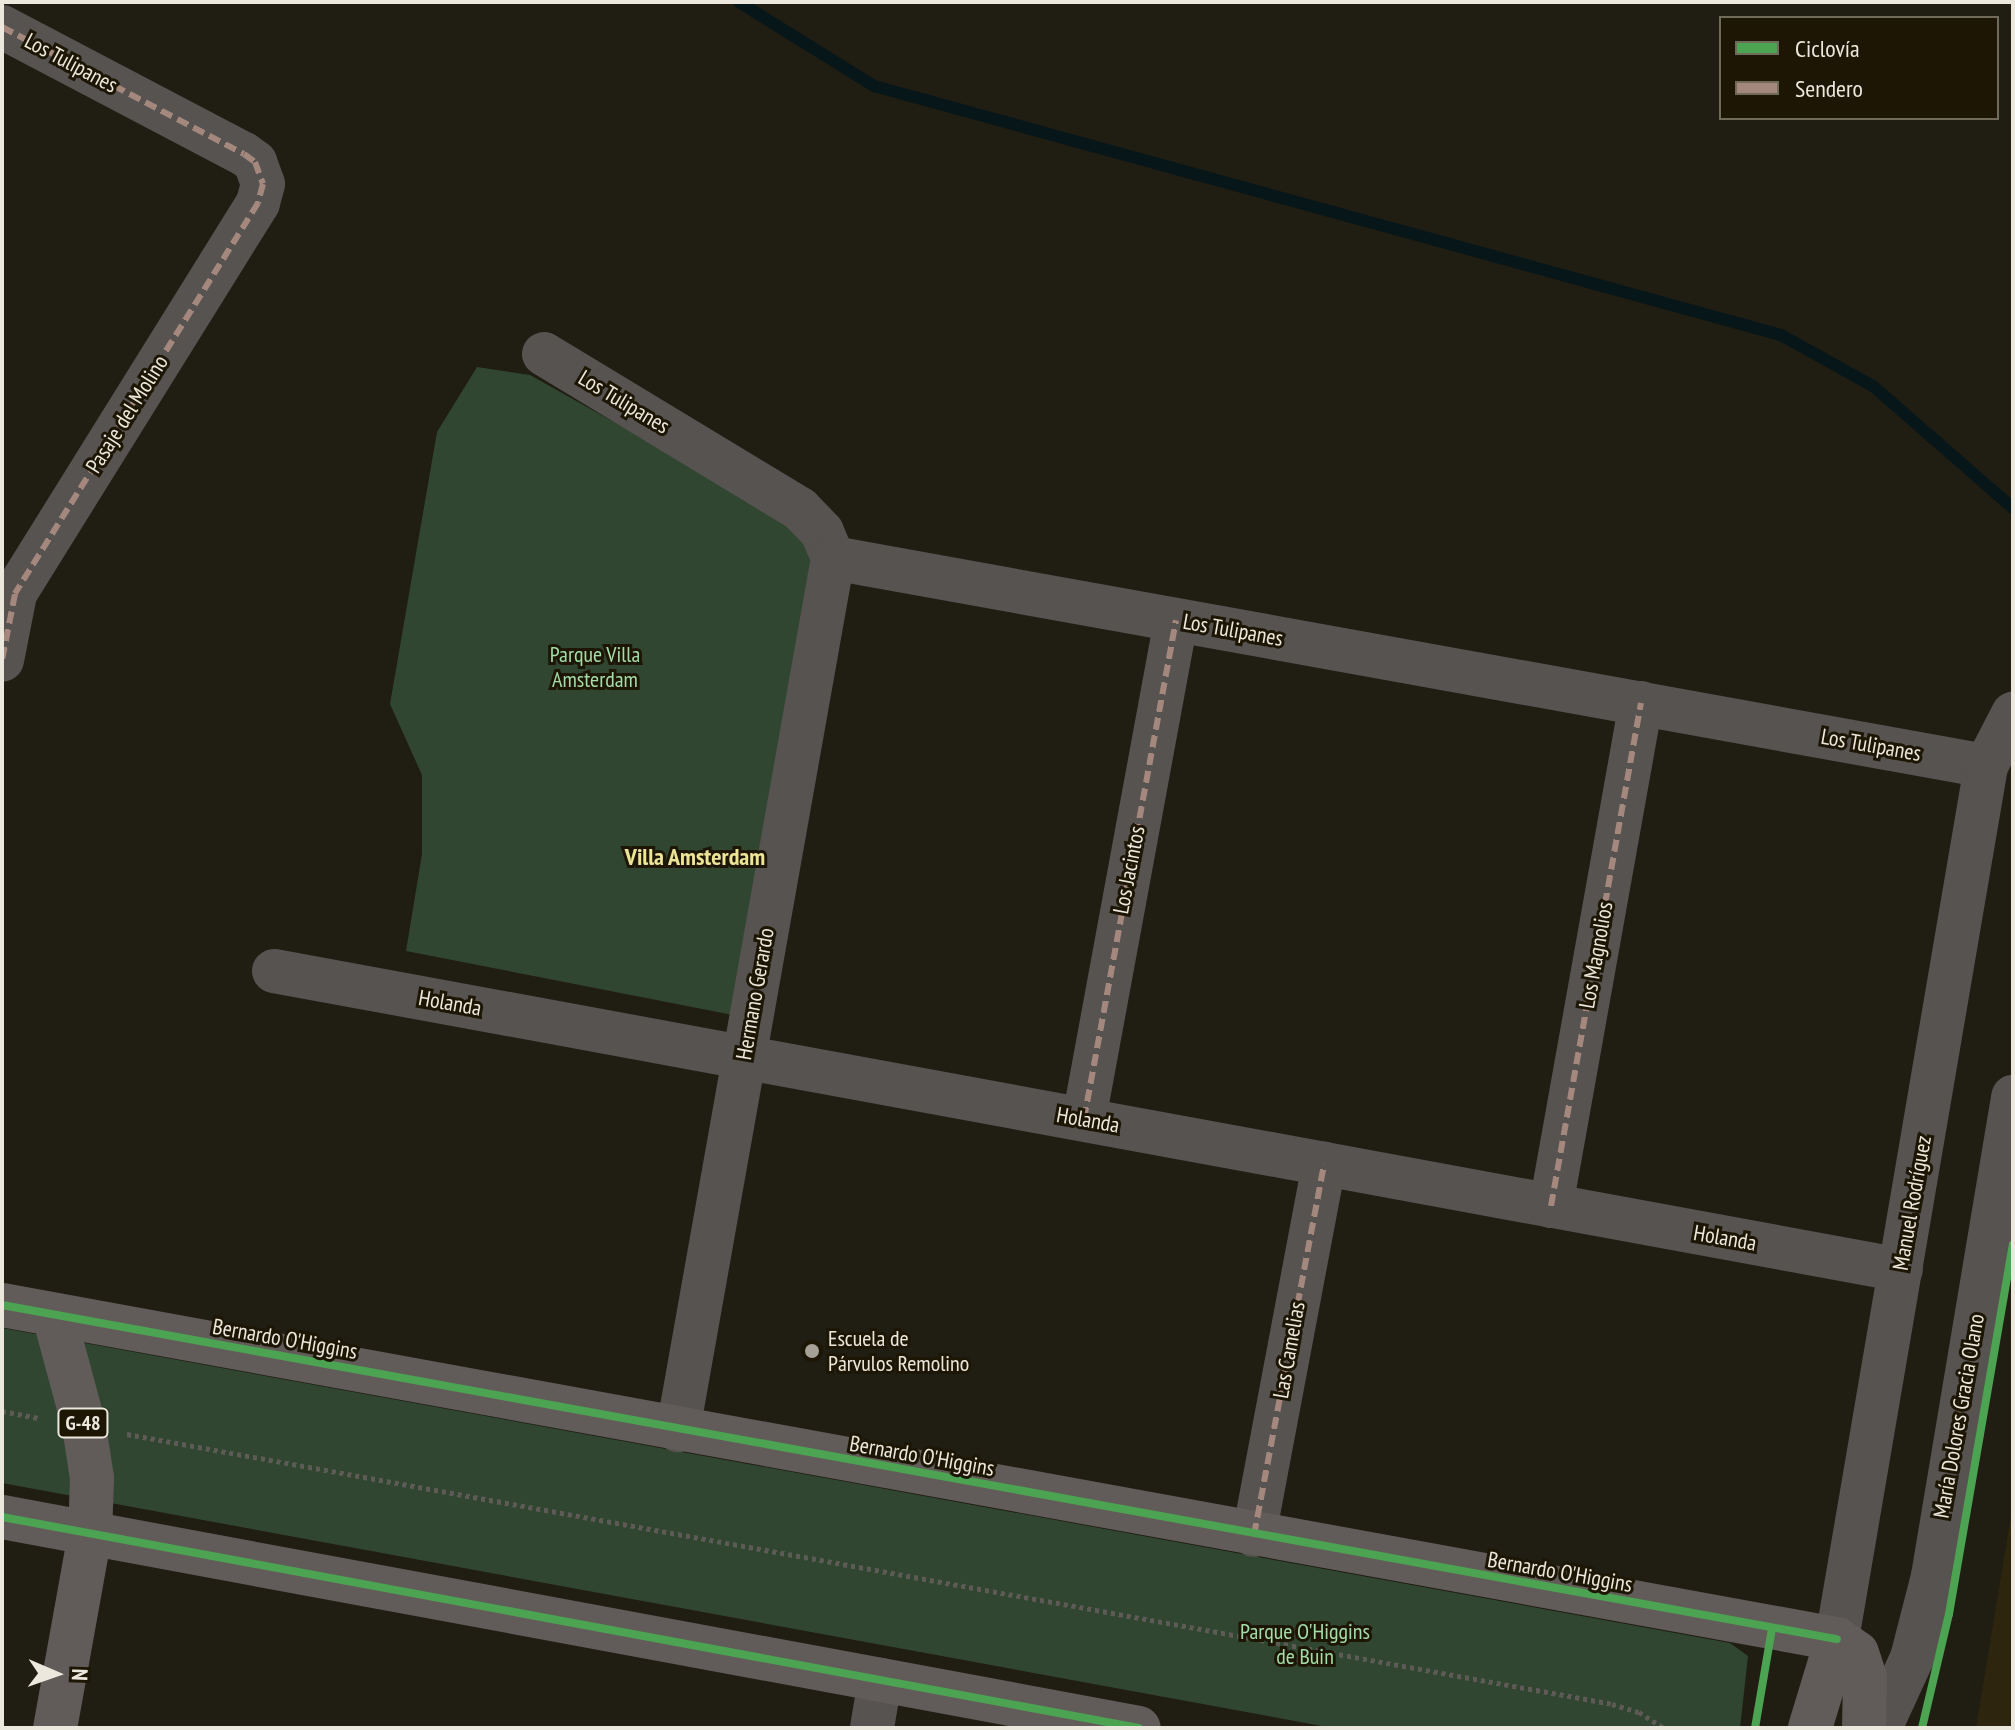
<!DOCTYPE html>
<meta charset="utf-8">
<style>
body{margin:0}
#map{position:relative;width:2015px;height:1730px;overflow:hidden;background:#201d13;font-family:"PT Sans Narrow",sans-serif}
div>[style]{position:absolute}
.built>*{inset:0;background:#2d250d}
.green>*{inset:0;background:#314631}
.stream>*{height:12px;margin:-6px;padding:0 6px;transform-origin:6px;border-radius:6px;background:#061619}
.path>*{height:5px;margin-top:-2.5px;transform-origin:0;background:repeating-linear-gradient(90deg,#5e5b57 0 4px,transparent 0 8px)}
.minor>*{height:44px;margin:-22px;padding:0 22px;transform-origin:22px;border-radius:22px;background:#565351}
.major>*{height:44px;margin:-22px;padding:0 22px;transform-origin:22px;border-radius:22px;background:#615c59}
.quiet>*{height:6px;margin-top:-3px;transform-origin:0;background:repeating-linear-gradient(90deg,#a5887d 0 12px,transparent 0 18px)}
.cycleway>*{height:8px;margin:-4px;padding:0 4px;transform-origin:4px;border-radius:4px;background:#4ca352}
.dots>*{width:22px;height:22px;translate:-50% -50%;box-sizing:border-box;border:4px solid #1d1605;border-radius:50%}
span{translate:-50% -50%;white-space:nowrap;text-align:center;line-height:1.15;-webkit-text-stroke:6px #1d1605;paint-order:stroke}
.shield-label span{padding:2px 6px;background:#1d1605;border:2px solid;border-radius:6px;-webkit-text-stroke-width:0}
.shield-label{font-size:20px;color:#ede8dd;font-weight:700}
.street-label{font-size:22px;color:#ede8dd}
.park-label{font-size:22px;color:#a3dda7}
.poi-label{font-size:22px;color:#ede8dd}
.left{translate:0 -50%;text-align:left}
.neighbourhood-label{font-size:24px;color:#ede596;font-weight:700}
.frame{position:absolute;inset:0;border:4px solid #ede8dd;pointer-events:none}
.legend{position:absolute;left:1719px;top:16px;width:280px;height:104px;box-sizing:border-box;background:#1d1605;border:2px solid #706a5b;margin:0;padding:10px 14px;list-style:none;font-size:24px;color:#ede8dd}
.legend li{display:flex;align-items:center;gap:16px;height:40px}
.legend b{width:40px;border:2px solid #706a5b}
.north{position:absolute;left:16px;top:1634px;width:80px;height:80px;-webkit-text-stroke:6px #1d1605;paint-order:stroke;rotate:92deg;font-size:22px;font-weight:700;line-height:32px;text-align:center;color:#ede8dd}
.north::after{content:'';display:block;margin:auto;width:28px;height:36px;background:#ede8dd;clip-path:polygon(50% 0,100% 100%,50% 72%,0 100%)}
</style>
<div id="map">
<div class="built">
<div style="clip-path:polygon(2013px 1503px,2013px 1728px,1976px 1728px)"></div>
</div>
<div class="green">
<div style="clip-path:polygon(477px 367px,530px 375px,794px 523px,812px 555px,733px 1015px,406px 951px,422px 854px,422px 775px,390px 704px,437px 432px)"></div>
<div style="clip-path:polygon(2px 1328px,1730px 1643px,1748px 1656px,1740px 1728px,1333px 1728px,2px 1483px)"></div>
</div>
<div class="stream">
<div style="left:739px;top:2px;width:159px;rotate:31.9deg"></div>
<div style="left:874px;top:86px;width:941px;rotate:15.35deg"></div>
<div style="left:1781px;top:335px;width:105px;rotate:29deg"></div>
<div style="left:1873px;top:386px;width:186px;rotate:41.1deg"></div>
</div>
<div class="path">
<div style="left:2px;top:1411px;width:37px;rotate:11deg"></div>
<div style="left:127px;top:1434px;width:1509px;rotate:10.3deg"></div>
<div style="left:1612px;top:1704px;width:28px;rotate:17deg"></div>
<div style="left:1639px;top:1712px;width:30px;rotate:33deg"></div>
</div>
<div class="minor">
<div style="left:2px;top:27px;width:273px;rotate:27.7deg"></div>
<div style="left:244px;top:154px;width:14px;rotate:36deg"></div>
<div style="left:255px;top:162px;width:23px;rotate:70deg"></div>
<div style="left:263px;top:184px;width:20px;rotate:105deg"></div>
<div style="left:258px;top:203px;width:460px;rotate:121.9deg"></div>
<div style="left:15px;top:594px;width:67px;rotate:101.1deg"></div>
<div style="left:544px;top:354px;width:299px;rotate:31.2deg"></div>
<div style="left:800px;top:509px;width:32px;rotate:46deg"></div>
<div style="left:822px;top:532px;width:28px;rotate:67deg"></div>
<div style="left:833px;top:558px;width:886px;rotate:100.08deg"></div>
<div style="left:833px;top:558px;width:1172px;rotate:10.23deg"></div>
<div style="left:274px;top:971px;width:1654px;rotate:10.41deg"></div>
<div style="left:1084px;top:1119px;width:507px;rotate:-79.55deg"></div>
<div style="left:1551px;top:1206px;width:511px;rotate:-79.86deg"></div>
<div style="left:1254px;top:1535px;width:378px;rotate:-79.3deg"></div>
<div style="left:1837px;top:1639px;width:886px;rotate:-80.31deg"></div>
<div style="left:1986px;top:766px;width:59px;rotate:-62.6deg"></div>
<div style="left:872px;top:1728px;width:49px;rotate:-80.5deg"></div>
<div style="left:1880px;top:1728px;width:77px;rotate:-65.4deg"></div>
<div style="left:1912px;top:1658px;width:85px;rotate:-75.6deg"></div>
<div style="left:1933px;top:1576px;width:486px;rotate:-80.5deg"></div>
</div>
<div class="major">
<div style="left:2px;top:1305px;width:1865px;rotate:10.32deg"></div>
<div style="left:1837px;top:1639px;width:24px;rotate:35deg"></div>
<div style="left:1857px;top:1653px;width:25px;rotate:72deg"></div>
<div style="left:1865px;top:1677px;width:51px;rotate:91.1deg"></div>
<div style="left:54px;top:1315px;width:115px;rotate:74.9deg"></div>
<div style="left:84px;top:1426px;width:53px;rotate:81.3deg"></div>
<div style="left:92px;top:1478px;width:56px;rotate:92deg"></div>
<div style="left:90px;top:1534px;width:197px;rotate:100.2deg"></div>
<div style="left:2px;top:1517px;width:1156px;rotate:10.51deg"></div>
<div style="left:1810px;top:1728px;width:93px;rotate:-73.1deg"></div>
</div>
<div class="quiet">
<div style="left:2px;top:27px;width:273px;rotate:27.7deg"></div>
<div style="left:244px;top:154px;width:14px;rotate:36deg"></div>
<div style="left:255px;top:162px;width:23px;rotate:70deg"></div>
<div style="left:263px;top:184px;width:20px;rotate:105deg"></div>
<div style="left:258px;top:203px;width:460px;rotate:121.9deg"></div>
<div style="left:15px;top:594px;width:67px;rotate:101.1deg"></div>
<div style="left:1084px;top:1119px;width:507px;rotate:-79.55deg"></div>
<div style="left:1551px;top:1206px;width:511px;rotate:-79.86deg"></div>
<div style="left:1254px;top:1535px;width:378px;rotate:-79.3deg"></div>
</div>
<div class="cycleway">
<div style="left:2px;top:1305px;width:1865px;rotate:10.32deg"></div>
<div style="left:2px;top:1517px;width:1156px;rotate:10.51deg"></div>
<div style="left:1755px;top:1728px;width:100px;rotate:-80.3deg"></div>
<div style="left:1922px;top:1728px;width:117px;rotate:-76.7deg"></div>
<div style="left:1949px;top:1614px;width:375px;rotate:-80.2deg"></div>
</div>
<div class="dots">
<div style="left:812px;top:1351px;background:#a5a196"></div>
</div>
<div class="shield-label">
<span style="left:83px;top:1423px">G-48</span>
</div>
<div class="street-label">
<span style="left:71px;top:63px;rotate:28deg">Los Tulipanes</span>
<span style="left:624px;top:402px;rotate:31deg">Los Tulipanes</span>
<span style="left:127px;top:414px;rotate:-58deg">Pasaje del Molino</span>
<span style="left:1233px;top:630px;rotate:10deg">Los Tulipanes</span>
<span style="left:1871px;top:745px;rotate:10deg">Los Tulipanes</span>
<span style="left:1129px;top:870px;rotate:-79deg">Los Jacintos</span>
<span style="left:1596px;top:955px;rotate:-80deg">Los Magnolios</span>
<span style="left:755px;top:994px;rotate:-80deg">Hermano Gerardo</span>
<span style="left:450px;top:1003px;rotate:10deg">Holanda</span>
<span style="left:1088px;top:1120px;rotate:10deg">Holanda</span>
<span style="left:1912px;top:1203px;rotate:-80deg">Manuel Rodríguez</span>
<span style="left:1725px;top:1238px;rotate:10deg">Holanda</span>
<span style="left:285px;top:1339px;rotate:10deg">Bernardo O'Higgins</span>
<span style="left:1289px;top:1350px;rotate:-80deg">Las Camelias</span>
<span style="left:1959px;top:1416px;rotate:-80deg">María Dolores Gracia Olano</span>
<span style="left:922px;top:1456px;rotate:10deg">Bernardo O'Higgins</span>
<span style="left:1560px;top:1572px;rotate:10deg">Bernardo O'Higgins</span>
</div>
<div class="park-label">
<span style="left:595px;top:667px">Parque Villa<br>Amsterdam</span>
<span style="left:1305px;top:1644px">Parque O'Higgins<br>de Buin</span>
</div>
<div class="poi-label">
<span class="left" style="left:828px;top:1351px">Escuela de<br>Párvulos Remolino</span>
</div>
<div class="neighbourhood-label">
<span style="left:695px;top:857px">Villa Amsterdam</span>
</div>
<div class="frame"></div>
<ul class="legend">
<li><b style="height:10px;background:#4ca352"></b>Ciclovía</li>
<li><b style="height:10px;background:#a5887d"></b>Sendero</li>
</ul>
<div class="north">N</div>
</div>
